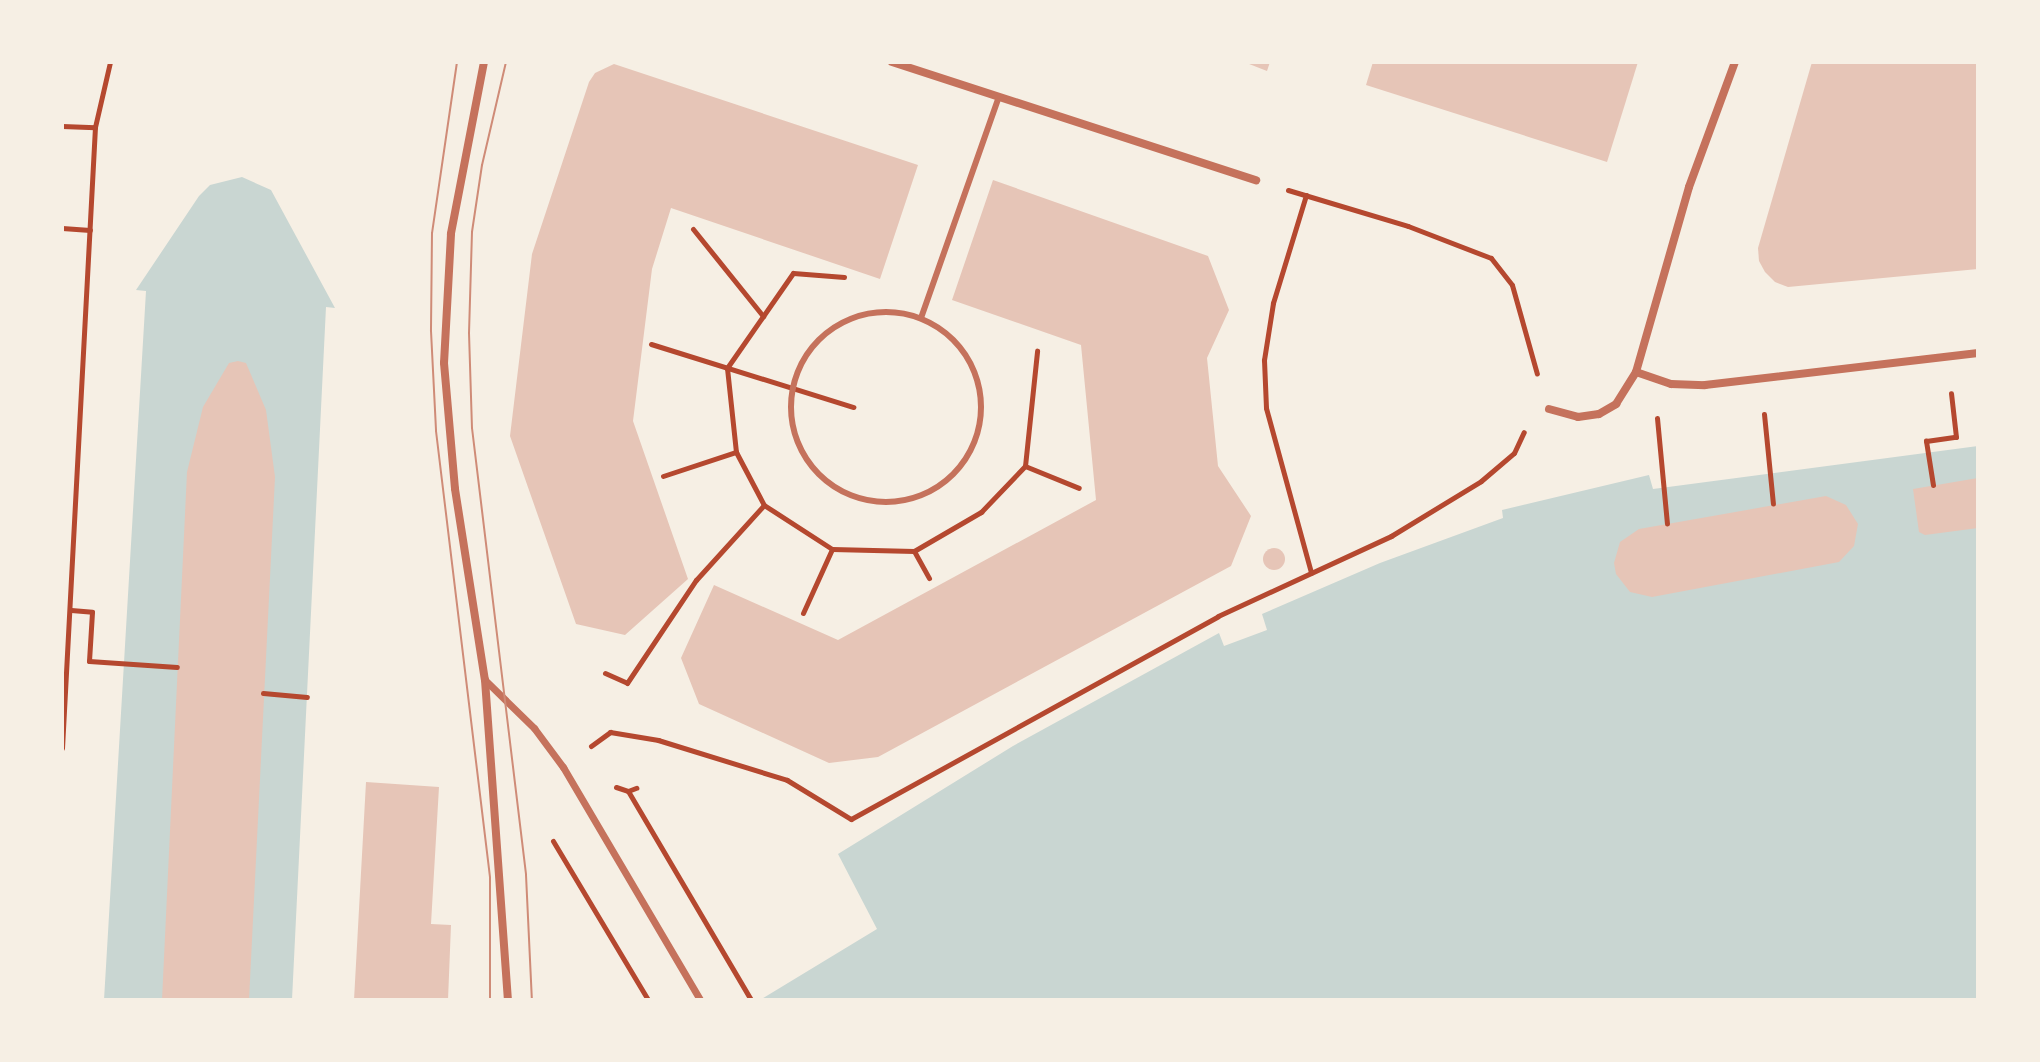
<!DOCTYPE html>
<style>
body{margin:0}
#map{position:relative;width:2040px;height:1062px;overflow:hidden;background:#f6efe4;font-family:"PT Sans",sans-serif}
div>[style]{position:absolute}
.water>*{inset:0;background:#c9d6d2}
.building>*{inset:0;background:#e6c5b7}
.round{border-radius:50%}
.path>*{height:5px;margin:-2.5px;padding:0 2.5px;transform-origin:2.5px;border-radius:2.5px;background:#b5482f}
.service>*{height:6px;margin:-3px;padding:0 3px;transform-origin:3px;border-radius:3px;background:#c5725c}
.service>.ring{margin:-3px;padding:0;box-sizing:content-box;background:none;border:6px solid #c5725c;border-radius:50%}
.pedestrian>*{height:7px;margin:-3.5px;padding:0 3.5px;transform-origin:3.5px;border-radius:3.5px;background:#c5725c}
.minor>*{height:8px;margin:-4px;padding:0 4px;transform-origin:4px;border-radius:4px;background:#c5725c}
.tram>*{height:2px;margin:-1px;padding:0 1px;transform-origin:1px;border-radius:1px;background:#cf8b77}
span{translate:-50% -50%;white-space:nowrap;text-align:center;line-height:1.15;-webkit-text-stroke:8px #f6efe4;paint-order:stroke}
.frame{position:absolute;inset:0;border:64px solid #f6efe4;pointer-events:none}
</style>
<div id="map">
<div class="water">
<div style="clip-path:polygon(242px 177px,271px 190px,335px 308px,326px 307px,292px 1000px,104px 1000px,146px 291px,136px 290px,199px 196px,210px 185px)"></div>
<div style="clip-path:polygon(1978px 446px,1978px 1000px,760px 1000px,877px 929px,838px 854px,1013px 746px,1219px 633px,1224px 646px,1267px 630px,1262px 614px,1380px 563px,1503px 518px,1502px 510px,1649px 475px,1653px 489px)"></div>
</div>
<div class="building">
<div style="clip-path:polygon(1244px 62px,1270px 62px,1267px 71px)"></div>
<div style="clip-path:polygon(1373px 62px,1638px 62px,1607px 162px,1366px 85px)"></div>
<div style="clip-path:polygon(1812px 62px,1978px 62px,1978px 269px,1788px 287px,1775px 282px,1765px 272px,1759px 261px,1758px 248px)"></div>
<div style="clip-path:polygon(614px 64px,918px 165px,880px 279px,671px 208px,652px 269px,633px 421px,688px 579px,625px 635px,576px 624px,510px 436px,532px 254px,589px 82px,595px 73px)"></div>
<div style="clip-path:polygon(993px 180px,1208px 256px,1229px 310px,1207px 358px,1218px 466px,1251px 516px,1231px 566px,878px 757px,829px 763px,699px 704px,681px 658px,714px 585px,838px 640px,1096px 500px,1081px 345px,952px 300px)"></div>
<div style="clip-path:polygon(238px 361px,246px 363px,266px 410px,275px 477px,249px 1000px,162px 1000px,187px 472px,203px 407px,229px 363px)"></div>
<div style="clip-path:polygon(1978px 478px,1978px 528px,1925px 535px,1919px 532px,1913px 489px)"></div>
<div style="clip-path:polygon(1826px 496px,1846px 505px,1858px 524px,1854px 546px,1839px 562px,1652px 597px,1630px 592px,1616px 574px,1614px 563px,1620px 542px,1639px 529px)"></div>
<div class="round" style="left:1263px;top:548px;width:22px;height:22px"></div>
<div style="clip-path:polygon(366px 782px,439px 787px,431px 924px,451px 925px,448px 1000px,354px 1000px)"></div>
</div>
<div class="path">
<div style="left:62px;top:126px;width:33px;rotate:2deg"></div>
<div style="left:1288px;top:190px;width:125px;rotate:16.7deg"></div>
<div style="left:1408px;top:226px;width:89px;rotate:21.1deg"></div>
<div style="left:1491px;top:258px;width:34px;rotate:52deg"></div>
<div style="left:1512px;top:285px;width:92px;rotate:74.3deg"></div>
<div style="left:1306px;top:195px;width:113px;rotate:107deg"></div>
<div style="left:1273px;top:303px;width:58px;rotate:99deg"></div>
<div style="left:1264px;top:360px;width:48px;rotate:87.6deg"></div>
<div style="left:1266px;top:408px;width:171px;rotate:74.7deg"></div>
<div style="left:62px;top:228px;width:28px;rotate:4deg"></div>
<div style="left:693px;top:229px;width:112px;rotate:51.2deg"></div>
<div style="left:844px;top:277px;width:51px;rotate:-175.5deg"></div>
<div style="left:793px;top:273px;width:116px;rotate:124.8deg"></div>
<div style="left:727px;top:368px;width:84px;rotate:83.9deg"></div>
<div style="left:736px;top:452px;width:60px;rotate:62.2deg"></div>
<div style="left:764px;top:505px;width:81px;rotate:32.9deg"></div>
<div style="left:832px;top:549px;width:82px;rotate:1.4deg"></div>
<div style="left:914px;top:551px;width:78px;rotate:-30.2deg"></div>
<div style="left:981px;top:512px;width:64px;rotate:-46.3deg"></div>
<div style="left:1025px;top:466px;width:116px;rotate:-84deg"></div>
<div style="left:651px;top:344px;width:212px;rotate:17.3deg"></div>
<div style="left:1764px;top:414px;width:90px;rotate:84.3deg"></div>
<div style="left:1657px;top:418px;width:106px;rotate:84.6deg"></div>
<div style="left:1025px;top:466px;width:58px;rotate:22.2deg"></div>
<div style="left:663px;top:476px;width:77px;rotate:-18.2deg"></div>
<div style="left:1933px;top:485px;width:45px;rotate:-99deg"></div>
<div style="left:1926px;top:441px;width:30px;rotate:-8deg"></div>
<div style="left:1956px;top:437px;width:44px;rotate:-96.5deg"></div>
<div style="left:914px;top:551px;width:31px;rotate:61deg"></div>
<div style="left:71px;top:610px;width:21px;rotate:5deg"></div>
<div style="left:92px;top:612px;width:49px;rotate:93.5deg"></div>
<div style="left:89px;top:661px;width:88px;rotate:3.9deg"></div>
<div style="left:803px;top:613px;width:70px;rotate:-65.6deg"></div>
<div style="left:605px;top:673px;width:24px;rotate:24deg"></div>
<div style="left:627px;top:683px;width:124px;rotate:-56.2deg"></div>
<div style="left:696px;top:580px;width:101px;rotate:-47.8deg"></div>
<div style="left:263px;top:693px;width:44px;rotate:5.2deg"></div>
<div style="left:591px;top:746px;width:24px;rotate:-36deg"></div>
<div style="left:610px;top:732px;width:49px;rotate:9.5deg"></div>
<div style="left:658px;top:740px;width:135px;rotate:17.2deg"></div>
<div style="left:787px;top:780px;width:75px;rotate:31.4deg"></div>
<div style="left:851px;top:819px;width:419px;rotate:-28.9deg"></div>
<div style="left:1218px;top:616px;width:191px;rotate:-24.8deg"></div>
<div style="left:1391px;top:536px;width:105px;rotate:-31.4deg"></div>
<div style="left:1481px;top:481px;width:43px;rotate:-40.3deg"></div>
<div style="left:1514px;top:453px;width:23px;rotate:-65deg"></div>
<div style="left:62px;top:748px;width:622px;rotate:-86.96deg"></div>
<div style="left:95px;top:127px;width:67px;rotate:-77deg"></div>
<div style="left:616px;top:787px;width:13px;rotate:18deg"></div>
<div style="left:628px;top:791px;width:243px;rotate:59.5deg"></div>
<div style="left:628px;top:791px;width:9px;rotate:-21deg"></div>
<div style="left:553px;top:841px;width:185px;rotate:59.1deg"></div>
</div>
<div class="service">
<div class="ring" style="left:791px;top:312px;width:184px;height:184px"></div>
<div style="left:921px;top:318px;width:234px;rotate:-70.6deg"></div>
</div>
<div class="pedestrian">
<div style="left:485px;top:680px;width:69px;rotate:44.4deg"></div>
<div style="left:534px;top:728px;width:49px;rotate:53.4deg"></div>
<div style="left:563px;top:767px;width:270px;rotate:59.5deg"></div>
</div>
<div class="minor">
<div style="left:484px;top:62px;width:175px;rotate:100.9deg"></div>
<div style="left:451px;top:234px;width:129px;rotate:93.1deg"></div>
<div style="left:444px;top:363px;width:126px;rotate:85deg"></div>
<div style="left:455px;top:489px;width:193px;rotate:81.1deg"></div>
<div style="left:485px;top:680px;width:321px;rotate:85.9deg"></div>
<div style="left:892px;top:62px;width:383px;rotate:18deg"></div>
<div style="left:1636px;top:372px;width:192px;rotate:-74deg"></div>
<div style="left:1689px;top:187px;width:133px;rotate:-69.8deg"></div>
<div style="left:1549px;top:409px;width:30px;rotate:15deg"></div>
<div style="left:1578px;top:417px;width:21px;rotate:-8deg"></div>
<div style="left:1599px;top:414px;width:20px;rotate:-30deg"></div>
<div style="left:1616px;top:404px;width:38px;rotate:-58deg"></div>
<div style="left:1636px;top:372px;width:37px;rotate:19deg"></div>
<div style="left:1671px;top:384px;width:34px;rotate:2deg"></div>
<div style="left:1705px;top:385px;width:275px;rotate:-6.7deg"></div>
</div>
<div class="tram">
<div style="left:457px;top:62px;width:173px;rotate:98.3deg"></div>
<div style="left:432px;top:233px;width:98px;rotate:90.6deg"></div>
<div style="left:431px;top:331px;width:100px;rotate:87.1deg"></div>
<div style="left:436px;top:431px;width:450px;rotate:83.1deg"></div>
<div style="left:490px;top:878px;width:122px;rotate:90deg"></div>
<div style="left:506px;top:62px;width:106px;rotate:103.1deg"></div>
<div style="left:482px;top:165px;width:68px;rotate:98.5deg"></div>
<div style="left:472px;top:232px;width:101px;rotate:91.7deg"></div>
<div style="left:469px;top:333px;width:95px;rotate:88.2deg"></div>
<div style="left:472px;top:428px;width:450px;rotate:83.1deg"></div>
<div style="left:526px;top:875px;width:125px;rotate:87.3deg"></div>
</div>
<div class="frame"></div>
</div>
